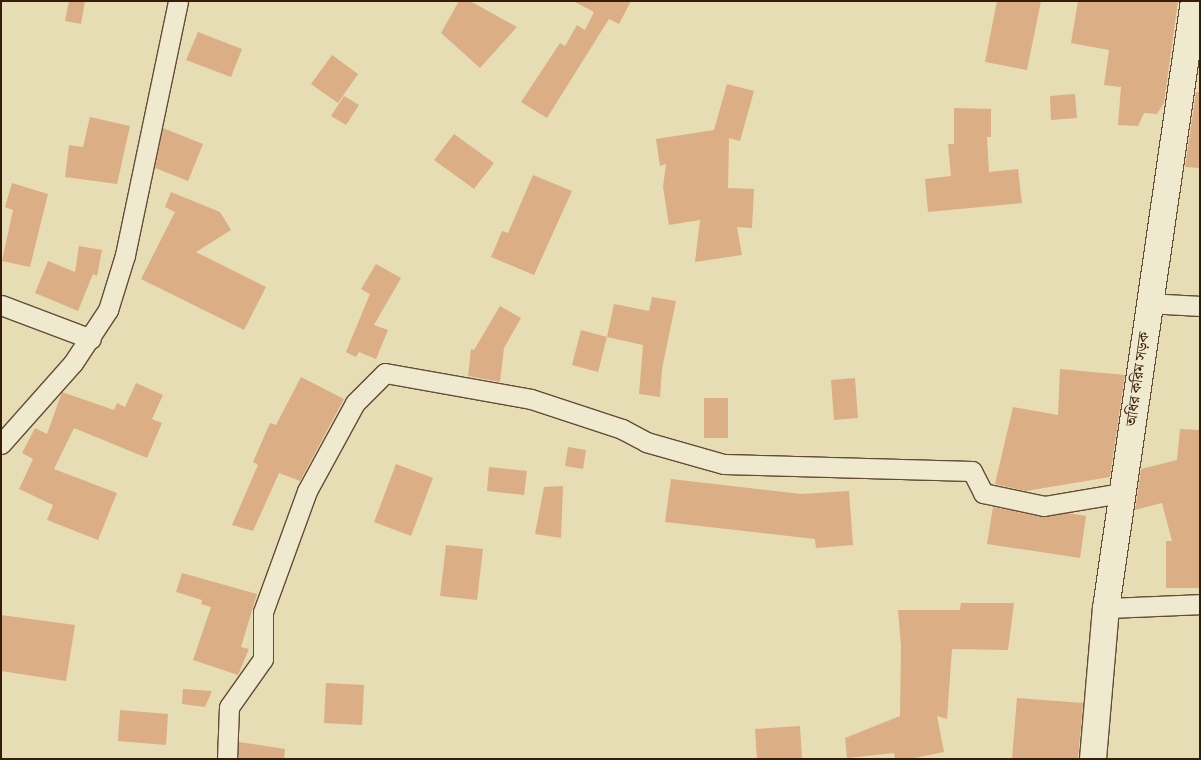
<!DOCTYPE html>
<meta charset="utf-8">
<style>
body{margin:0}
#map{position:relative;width:1201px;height:760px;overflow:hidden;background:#e7ddb5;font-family:"IM FELL English","Noto Serif Bengali",serif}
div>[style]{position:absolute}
.building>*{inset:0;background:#dbae85}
.roads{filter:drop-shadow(1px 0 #644c35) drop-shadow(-1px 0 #644c35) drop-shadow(0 1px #644c35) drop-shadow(0 -1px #644c35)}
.street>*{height:19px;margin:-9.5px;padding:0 9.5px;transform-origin:9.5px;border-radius:9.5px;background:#efe9cf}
.secondary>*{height:26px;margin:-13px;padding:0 13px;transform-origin:13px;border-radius:13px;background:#efe9cf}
span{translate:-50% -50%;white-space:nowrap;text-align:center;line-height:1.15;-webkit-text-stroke:4px #efe9cf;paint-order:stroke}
.street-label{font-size:15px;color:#381c0a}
.frame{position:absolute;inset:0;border:2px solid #381c0a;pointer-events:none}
</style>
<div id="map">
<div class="building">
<div style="clip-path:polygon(69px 1px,85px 1px,81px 24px,65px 21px)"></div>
<div style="clip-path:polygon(459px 1px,470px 1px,517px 27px,480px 68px,441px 33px)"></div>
<div style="clip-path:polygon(573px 1px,631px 1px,619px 24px,609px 19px,547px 118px,521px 102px,560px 43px,565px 46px,577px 25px,585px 30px,594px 12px)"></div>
<div style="clip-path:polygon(997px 1px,1041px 1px,1027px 70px,985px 62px)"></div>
<div style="clip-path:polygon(1078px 1px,1178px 1px,1164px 103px,1157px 114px,1144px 113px,1138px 126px,1118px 125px,1121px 87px,1104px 85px,1109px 50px,1071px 43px)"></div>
<div style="clip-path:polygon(198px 32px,242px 49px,231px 77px,186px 60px)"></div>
<div style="clip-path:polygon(332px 55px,358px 74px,338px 103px,311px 84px)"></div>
<div style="clip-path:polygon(727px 84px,754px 91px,740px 141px,729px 138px,728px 188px,754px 189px,752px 228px,737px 227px,742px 255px,695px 262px,700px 220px,669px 225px,663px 187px,666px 164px,660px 166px,656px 139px,714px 130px)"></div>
<div style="clip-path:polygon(1196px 92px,1200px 92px,1200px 168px,1185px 167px)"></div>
<div style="clip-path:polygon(1075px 94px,1077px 118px,1051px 120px,1050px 96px)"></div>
<div style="clip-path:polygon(344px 96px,359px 105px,346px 125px,331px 116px)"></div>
<div style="clip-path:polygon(954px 108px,991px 109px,991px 137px,987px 137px,989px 172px,1018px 169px,1022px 203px,928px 212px,925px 179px,951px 176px,948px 144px,954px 144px)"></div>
<div style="clip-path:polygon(90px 117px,130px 126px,117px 184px,65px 177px,69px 145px,83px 147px)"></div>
<div style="clip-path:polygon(163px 128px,203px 144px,188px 181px,155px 168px)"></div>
<div style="clip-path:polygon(454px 134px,494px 163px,474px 189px,434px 160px)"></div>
<div style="clip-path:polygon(533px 175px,572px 191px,534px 275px,491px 257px,502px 231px,508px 233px)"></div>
<div style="clip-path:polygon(12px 183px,48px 194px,30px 267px,2px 261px,13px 210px,5px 207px)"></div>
<div style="clip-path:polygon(171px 192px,220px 212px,231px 230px,196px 252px,266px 287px,244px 330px,141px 279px,175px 212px,165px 207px)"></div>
<div style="clip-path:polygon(79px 246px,102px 250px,97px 276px,93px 274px,78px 311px,35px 293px,48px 261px,75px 272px)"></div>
<div style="clip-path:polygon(376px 264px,401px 278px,374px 325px,388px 330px,376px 359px,359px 352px,356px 357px,346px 352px,370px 294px,361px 289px)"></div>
<div style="clip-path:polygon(652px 297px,676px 301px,662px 369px,660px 397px,639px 394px,643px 345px,607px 337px,614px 304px,649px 311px)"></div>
<div style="clip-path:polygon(500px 306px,521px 318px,504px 348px,500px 382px,468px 376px,471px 349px,474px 350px)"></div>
<div style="clip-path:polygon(581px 330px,607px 337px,598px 372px,572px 365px)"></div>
<div style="clip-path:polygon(1060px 369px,1125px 375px,1110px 477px,1026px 491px,995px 484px,1013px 407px,1058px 415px)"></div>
<div style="clip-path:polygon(301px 377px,344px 399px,300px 481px,279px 473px,253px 531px,232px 525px,258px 465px,253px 462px,270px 423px,276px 425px)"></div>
<div style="clip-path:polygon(855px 378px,858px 418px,834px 420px,831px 380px)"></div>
<div style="clip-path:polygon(136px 383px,163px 395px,152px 419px,162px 423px,147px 458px,74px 428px,54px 469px,117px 493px,98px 540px,47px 520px,53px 505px,19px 489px,33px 459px,22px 453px,35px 428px,47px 434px,62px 392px,114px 410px,117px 403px,125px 407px)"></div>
<div style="clip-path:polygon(704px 398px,728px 398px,728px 438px,704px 438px)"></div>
<div style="clip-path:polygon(1180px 429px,1200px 430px,1200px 588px,1166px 588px,1166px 541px,1172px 541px,1162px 503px,1135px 510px,1141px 469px,1177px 460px)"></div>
<div style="clip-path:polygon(568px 447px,586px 450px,583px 469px,565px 466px)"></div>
<div style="clip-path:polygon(396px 464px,433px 478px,411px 536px,374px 522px)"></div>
<div style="clip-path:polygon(489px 467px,527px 471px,524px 495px,487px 491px)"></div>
<div style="clip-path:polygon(671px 479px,801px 494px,849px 491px,853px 545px,816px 548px,815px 539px,665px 522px)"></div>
<div style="clip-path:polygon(563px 486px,561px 538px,535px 534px,544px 487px)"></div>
<div style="clip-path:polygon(993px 507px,1042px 517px,1068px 513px,1086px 516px,1080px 558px,987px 544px)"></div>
<div style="clip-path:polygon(446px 545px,483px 549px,477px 600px,440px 596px)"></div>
<div style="clip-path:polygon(182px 573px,257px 594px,241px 647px,249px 649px,238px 675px,193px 660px,211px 607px,201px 604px,202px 600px,176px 592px)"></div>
<div style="clip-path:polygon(961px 603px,1014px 603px,1008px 650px,952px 649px,947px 719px,937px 716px,944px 752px,910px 759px,895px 759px,894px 753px,847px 758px,845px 738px,900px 716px,901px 645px,898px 610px,960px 610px)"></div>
<div style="clip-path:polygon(1px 615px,75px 625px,66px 681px,1px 671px)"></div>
<div style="clip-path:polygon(326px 683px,364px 685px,362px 725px,324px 723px)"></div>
<div style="clip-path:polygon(183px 689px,212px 691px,205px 707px,182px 704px)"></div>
<div style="clip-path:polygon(1017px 698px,1083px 703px,1078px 759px,1012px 759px)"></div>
<div style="clip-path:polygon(120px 710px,168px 714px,166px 745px,118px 741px)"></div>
<div style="clip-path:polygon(800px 726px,802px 759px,757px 759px,755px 729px)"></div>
<div style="clip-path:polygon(239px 742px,285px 749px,284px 759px,238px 759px)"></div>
</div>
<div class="roads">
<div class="street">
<div style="left:1148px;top:303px;width:52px;rotate:3.3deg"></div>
<div style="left:1px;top:305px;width:96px;rotate:20.7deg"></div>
<div style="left:1px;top:444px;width:108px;rotate:-48.4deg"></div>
<div style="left:73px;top:363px;width:64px;rotate:-56.6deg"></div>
<div style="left:108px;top:310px;width:58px;rotate:-72.8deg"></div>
<div style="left:125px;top:255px;width:259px;rotate:-78.2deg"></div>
<div style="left:1106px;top:608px;width:94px;rotate:-2.4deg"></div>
<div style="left:227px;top:759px;width:52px;rotate:-87.8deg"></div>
<div style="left:229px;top:707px;width:59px;rotate:-54.7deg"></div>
<div style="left:263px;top:659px;width:47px;rotate:-90deg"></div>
<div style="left:263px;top:612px;width:129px;rotate:-70deg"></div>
<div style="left:307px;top:491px;width:100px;rotate:-61.4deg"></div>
<div style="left:355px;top:403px;width:42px;rotate:-45deg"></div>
<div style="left:385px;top:373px;width:148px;rotate:10.1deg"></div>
<div style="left:531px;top:399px;width:96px;rotate:18.2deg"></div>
<div style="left:622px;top:429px;width:27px;rotate:28deg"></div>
<div style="left:646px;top:442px;width:81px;rotate:15.8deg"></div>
<div style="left:724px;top:464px;width:248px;rotate:1.6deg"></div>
<div style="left:972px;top:471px;width:25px;rotate:63deg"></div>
<div style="left:983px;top:493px;width:62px;rotate:12deg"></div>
<div style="left:1044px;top:506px;width:79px;rotate:-9.5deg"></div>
</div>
<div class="secondary">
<div style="left:1093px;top:759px;width:152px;rotate:-85.1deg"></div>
<div style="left:1106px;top:608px;width:613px;rotate:-81.75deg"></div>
</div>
</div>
<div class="street-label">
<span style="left:1138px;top:379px;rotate:-82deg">অধির করিম সড়ক</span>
</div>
<div class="frame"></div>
</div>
